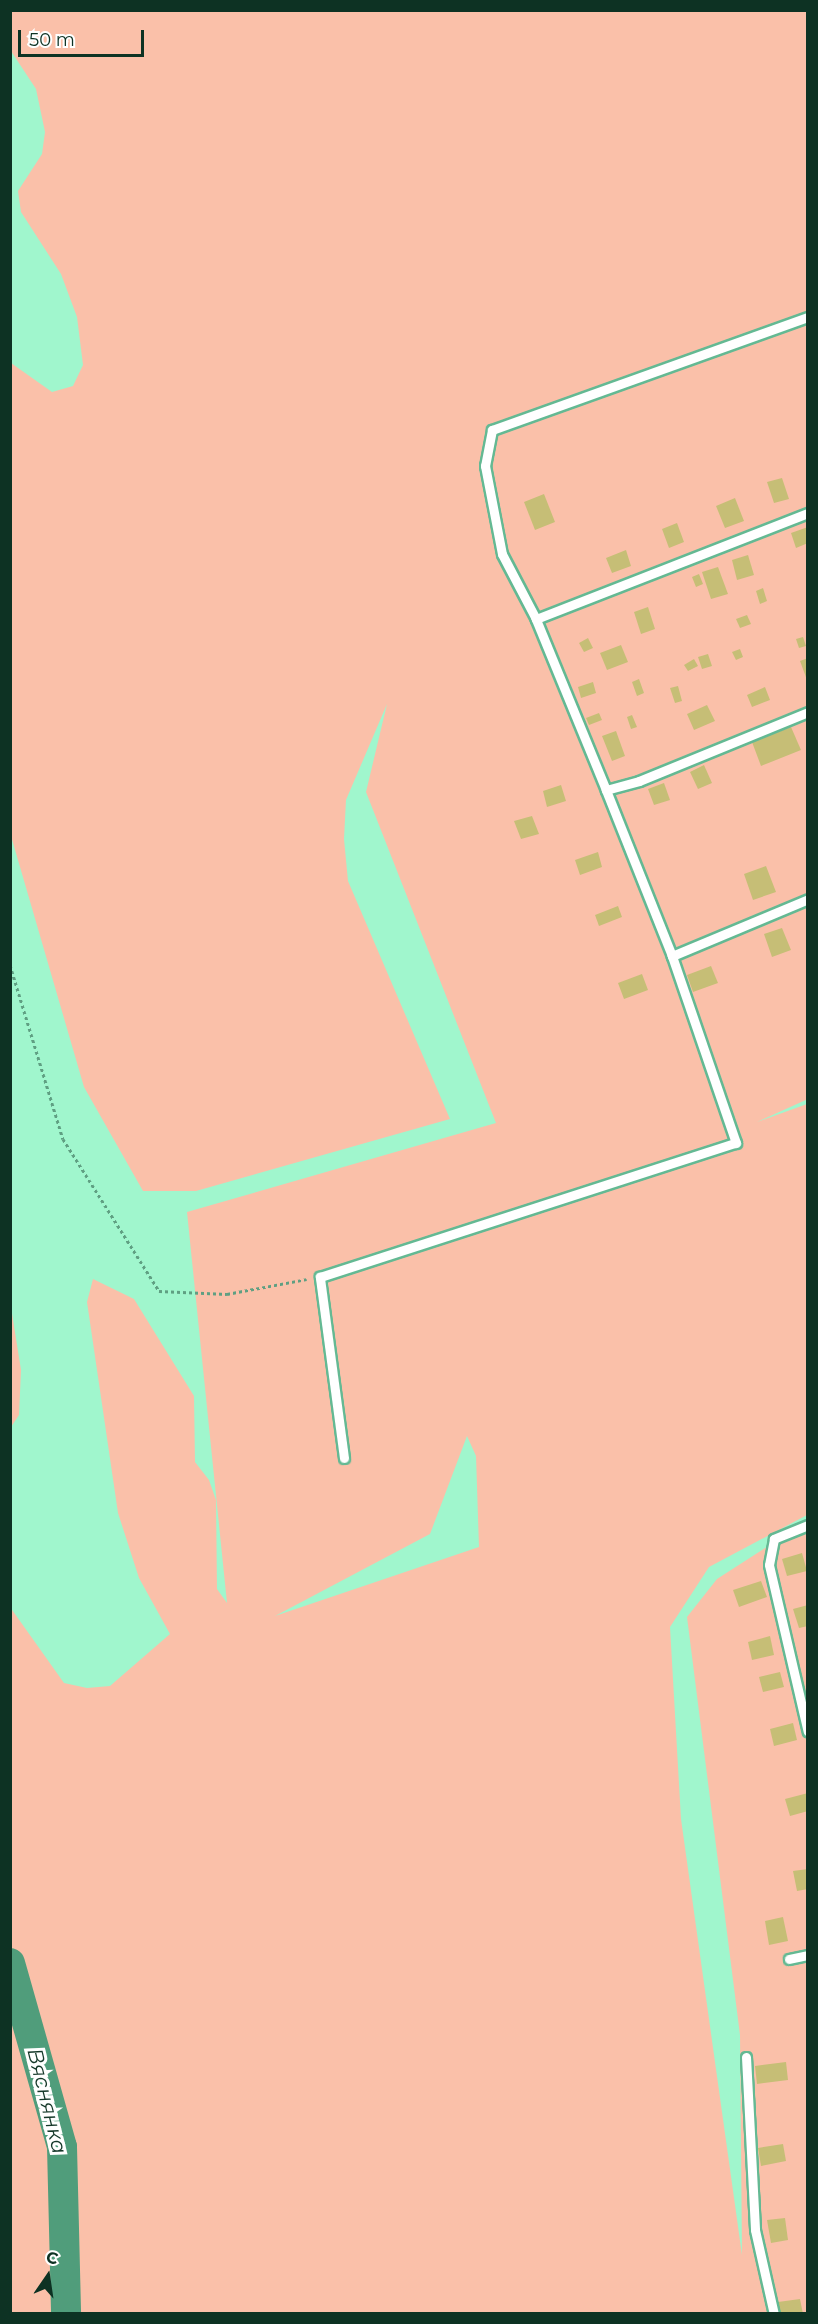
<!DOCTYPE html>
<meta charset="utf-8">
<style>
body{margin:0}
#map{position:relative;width:818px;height:2324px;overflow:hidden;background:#a0f6cd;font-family:Montserrat,sans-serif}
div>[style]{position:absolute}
.green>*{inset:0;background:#fac0a9}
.river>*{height:30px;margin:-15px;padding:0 15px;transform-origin:15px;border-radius:15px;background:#509d7b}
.building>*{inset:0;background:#c6be76}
.path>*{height:3px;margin-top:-1.5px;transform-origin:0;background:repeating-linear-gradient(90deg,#5f9f82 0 3px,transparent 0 6px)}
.roads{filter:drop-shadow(2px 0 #64b993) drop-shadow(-2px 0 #64b993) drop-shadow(0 2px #64b993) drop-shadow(0 -2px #64b993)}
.lane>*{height:9px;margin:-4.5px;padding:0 4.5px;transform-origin:4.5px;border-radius:4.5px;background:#fff}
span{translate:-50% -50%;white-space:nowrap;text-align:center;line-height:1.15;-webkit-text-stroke:6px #fff;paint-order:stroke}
.water-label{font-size:21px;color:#16392a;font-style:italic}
.frame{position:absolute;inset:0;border:12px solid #0d3223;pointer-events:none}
.north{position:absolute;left:18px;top:2246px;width:60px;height:60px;-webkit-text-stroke:4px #fff;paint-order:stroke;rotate:13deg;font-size:16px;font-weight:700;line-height:24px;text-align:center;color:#0d3223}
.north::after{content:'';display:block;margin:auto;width:21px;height:27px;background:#0d3223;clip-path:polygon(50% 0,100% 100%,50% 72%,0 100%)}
.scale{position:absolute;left:18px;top:30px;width:126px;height:27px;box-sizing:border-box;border:3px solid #0d3223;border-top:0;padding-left:8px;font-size:18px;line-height:21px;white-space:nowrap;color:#0d3223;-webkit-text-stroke:4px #fff;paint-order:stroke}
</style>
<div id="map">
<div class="green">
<div style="clip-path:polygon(evenodd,11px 11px,807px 11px,808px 1099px,757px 1122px,807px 1104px,807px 1515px,709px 1567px,670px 1627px,681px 1819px,742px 2255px,740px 2035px,687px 1617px,717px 1579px,807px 1521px,807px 2313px,11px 2313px,10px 1607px,64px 1683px,87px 1688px,110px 1686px,170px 1634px,139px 1578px,118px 1513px,87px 1302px,93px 1279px,134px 1299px,194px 1396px,195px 1462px,209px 1480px,216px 1500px,217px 1589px,227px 1603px,187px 1212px,496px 1123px,366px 792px,387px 704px,346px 800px,344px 839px,348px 881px,450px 1119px,196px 1191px,143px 1191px,84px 1087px,11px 836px,11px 363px,52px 392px,73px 386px,83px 365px,77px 317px,61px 274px,21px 212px,18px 191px,42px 154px,45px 132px,36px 89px,11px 51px,11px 11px,467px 1436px,476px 1456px,479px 1547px,275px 1616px,430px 1534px,467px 1436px)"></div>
<div style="clip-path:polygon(10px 1301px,21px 1370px,19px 1415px,11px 1427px)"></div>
</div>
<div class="river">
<div style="left:10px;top:1963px;width:191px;rotate:74.2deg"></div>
<div style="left:62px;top:2147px;width:167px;rotate:88.6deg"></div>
</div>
<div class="building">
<div style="clip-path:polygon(782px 478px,789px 499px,774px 503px,767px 482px)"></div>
<div style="clip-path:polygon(544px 494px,555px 522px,535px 530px,524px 502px)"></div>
<div style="clip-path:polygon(735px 498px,744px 521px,725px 528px,716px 506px)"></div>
<div style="clip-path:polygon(677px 523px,684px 542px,669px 548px,662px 529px)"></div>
<div style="clip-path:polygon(808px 527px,808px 543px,796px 548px,791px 533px)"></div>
<div style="clip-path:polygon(626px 550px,631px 566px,612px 573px,606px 558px)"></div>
<div style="clip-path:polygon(748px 555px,754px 575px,737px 580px,732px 560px)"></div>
<div style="clip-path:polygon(718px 567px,728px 594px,711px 599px,702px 572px)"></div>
<div style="clip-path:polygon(699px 574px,703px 584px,696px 587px,692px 577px)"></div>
<div style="clip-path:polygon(763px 588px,767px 601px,760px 604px,756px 591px)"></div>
<div style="clip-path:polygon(648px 607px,655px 629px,641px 634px,634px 612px)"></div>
<div style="clip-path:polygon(747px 615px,751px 624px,740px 628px,736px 619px)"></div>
<div style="clip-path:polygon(803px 637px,806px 646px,799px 648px,796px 639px)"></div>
<div style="clip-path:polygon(588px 638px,593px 648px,584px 652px,579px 643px)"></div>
<div style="clip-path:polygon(621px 645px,628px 662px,607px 670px,600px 653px)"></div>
<div style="clip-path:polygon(740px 649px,743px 657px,736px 660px,732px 652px)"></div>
<div style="clip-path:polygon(708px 654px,712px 666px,702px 669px,698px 657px)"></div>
<div style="clip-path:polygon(808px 658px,808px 680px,807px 680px,800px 661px)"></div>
<div style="clip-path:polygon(694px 659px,698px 666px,688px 671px,684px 665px)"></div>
<div style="clip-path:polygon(639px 679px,644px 693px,637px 696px,632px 682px)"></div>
<div style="clip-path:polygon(593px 682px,596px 693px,581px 698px,578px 687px)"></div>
<div style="clip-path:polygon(678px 686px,682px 701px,675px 703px,670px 688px)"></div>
<div style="clip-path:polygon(765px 687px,770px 700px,752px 707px,747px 695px)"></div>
<div style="clip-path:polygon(707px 705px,715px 721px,694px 730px,687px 714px)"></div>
<div style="clip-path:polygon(599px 713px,602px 720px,589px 725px,586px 718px)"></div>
<div style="clip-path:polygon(632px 715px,637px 727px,631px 729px,627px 717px)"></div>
<div style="clip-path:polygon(791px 727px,801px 750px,761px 766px,752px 742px)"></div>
<div style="clip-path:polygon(616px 731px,625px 756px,612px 761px,602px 736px)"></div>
<div style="clip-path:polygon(704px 765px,712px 783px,698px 789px,690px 772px)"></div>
<div style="clip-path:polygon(664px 783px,670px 800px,654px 805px,648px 789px)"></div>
<div style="clip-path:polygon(561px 785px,566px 801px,547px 807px,543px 791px)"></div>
<div style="clip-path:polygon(532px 816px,539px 834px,521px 839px,514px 821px)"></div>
<div style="clip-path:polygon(598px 852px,602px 867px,580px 875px,575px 860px)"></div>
<div style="clip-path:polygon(766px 866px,776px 892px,753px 900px,744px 874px)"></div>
<div style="clip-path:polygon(618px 906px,622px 917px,599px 926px,595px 915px)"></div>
<div style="clip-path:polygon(782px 928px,791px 950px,772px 957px,764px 934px)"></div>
<div style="clip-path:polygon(711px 966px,718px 983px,693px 992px,687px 975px)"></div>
<div style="clip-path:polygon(642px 974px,648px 990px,624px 999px,618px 983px)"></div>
<div style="clip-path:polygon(802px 1553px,807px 1571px,787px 1576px,782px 1559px)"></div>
<div style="clip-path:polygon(761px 1581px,767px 1597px,739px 1607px,733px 1590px)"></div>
<div style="clip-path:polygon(808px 1605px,808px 1626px,799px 1628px,793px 1609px)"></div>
<div style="clip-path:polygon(770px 1636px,774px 1655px,752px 1660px,748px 1642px)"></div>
<div style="clip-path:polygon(780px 1672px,784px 1687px,763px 1692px,759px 1677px)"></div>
<div style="clip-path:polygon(793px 1723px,797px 1740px,774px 1746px,770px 1729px)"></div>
<div style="clip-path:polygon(808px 1793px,808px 1811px,790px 1816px,785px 1799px)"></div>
<div style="clip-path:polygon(808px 1869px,808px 1889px,797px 1891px,793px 1871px)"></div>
<div style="clip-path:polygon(783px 1917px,788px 1941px,769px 1945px,765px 1921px)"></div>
<div style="clip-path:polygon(786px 2062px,788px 2080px,757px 2084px,755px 2066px)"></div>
<div style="clip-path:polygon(783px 2144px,786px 2161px,761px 2166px,758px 2148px)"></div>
<div style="clip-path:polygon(785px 2218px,788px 2240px,771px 2243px,767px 2220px)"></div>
<div style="clip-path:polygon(800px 2299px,803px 2314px,780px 2314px,778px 2302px)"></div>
</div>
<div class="path">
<div style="left:10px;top:965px;width:182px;rotate:73.1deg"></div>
<div style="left:63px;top:1139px;width:180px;rotate:57.7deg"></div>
<div style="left:159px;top:1291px;width:68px;rotate:2.5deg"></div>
<div style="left:227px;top:1294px;width:81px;rotate:-10.6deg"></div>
</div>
<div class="roads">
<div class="lane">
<div style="left:536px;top:619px;width:292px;rotate:-21.3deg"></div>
<div style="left:606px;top:790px;width:34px;rotate:-15deg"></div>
<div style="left:639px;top:781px;width:183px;rotate:-22.2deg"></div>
<div style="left:672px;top:956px;width:147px;rotate:-22.7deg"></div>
<div style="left:344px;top:1458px;width:183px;rotate:-97.6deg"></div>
<div style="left:320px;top:1277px;width:437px;rotate:-17.9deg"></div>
<div style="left:736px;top:1143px;width:198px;rotate:-108.9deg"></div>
<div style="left:672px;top:956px;width:179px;rotate:-111.7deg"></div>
<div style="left:606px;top:790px;width:185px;rotate:-112.3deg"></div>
<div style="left:536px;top:619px;width:73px;rotate:-117.6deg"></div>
<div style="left:502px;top:554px;width:90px;rotate:-100.9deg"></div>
<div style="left:485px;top:466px;width:37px;rotate:-79deg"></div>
<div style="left:492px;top:430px;width:336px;rotate:-19.7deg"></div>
<div style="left:808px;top:1525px;width:37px;rotate:158deg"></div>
<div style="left:774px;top:1539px;width:26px;rotate:101deg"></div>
<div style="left:769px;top:1565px;width:171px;rotate:76.9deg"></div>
<div style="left:789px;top:1959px;width:19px;rotate:-12deg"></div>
<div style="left:746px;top:2057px;width:173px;rotate:87deg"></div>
<div style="left:755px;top:2230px;width:86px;rotate:77.3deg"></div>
</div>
</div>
<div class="water-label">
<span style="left:47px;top:2101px;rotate:76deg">Вяснянка</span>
</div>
<div class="frame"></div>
<div class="north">С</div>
<div class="scale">50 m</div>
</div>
